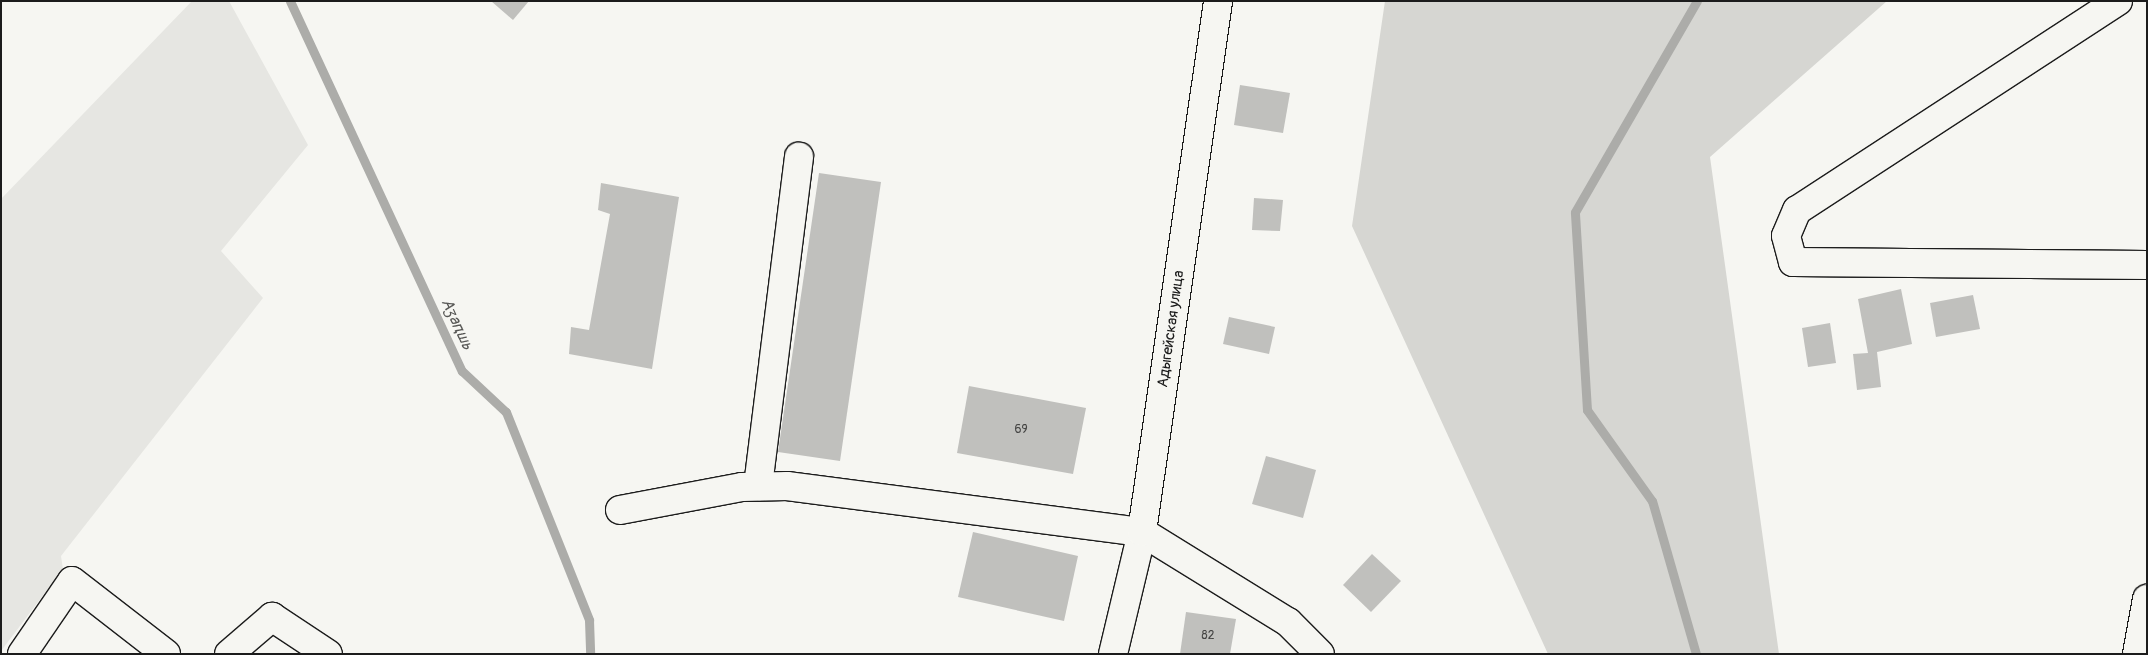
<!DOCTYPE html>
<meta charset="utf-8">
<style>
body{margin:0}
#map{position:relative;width:2148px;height:655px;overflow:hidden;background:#f6f6f2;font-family:Pangolin,sans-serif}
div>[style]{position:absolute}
.built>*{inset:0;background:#e6e6e2}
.green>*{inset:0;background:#d6d6d2}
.stream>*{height:9px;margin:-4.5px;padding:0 4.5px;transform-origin:4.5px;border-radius:4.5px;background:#acaca9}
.building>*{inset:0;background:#c0c0bd}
.roads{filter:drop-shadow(1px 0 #1c1c1c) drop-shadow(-1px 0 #1c1c1c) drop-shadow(0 1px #1c1c1c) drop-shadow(0 -1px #1c1c1c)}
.minor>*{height:28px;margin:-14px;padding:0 14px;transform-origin:14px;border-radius:14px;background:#f6f6f2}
span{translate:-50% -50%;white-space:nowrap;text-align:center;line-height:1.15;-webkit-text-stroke:4px #f6f6f2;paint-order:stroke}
.number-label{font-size:12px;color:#454544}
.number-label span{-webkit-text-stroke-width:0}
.street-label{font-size:15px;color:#1c1c1c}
.water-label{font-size:16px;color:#565654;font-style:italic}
.frame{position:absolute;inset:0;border:2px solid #1c1c1c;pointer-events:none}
</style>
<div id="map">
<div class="built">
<div style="clip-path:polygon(192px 1px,229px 1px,308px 145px,221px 251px,263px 298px,61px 556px,63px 569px,1px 651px,1px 199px)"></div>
</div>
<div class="green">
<div style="clip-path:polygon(1385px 1px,1887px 1px,1710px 157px,1779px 654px,1548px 654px,1352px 226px)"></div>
</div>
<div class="stream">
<div style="left:290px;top:1px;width:408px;rotate:65.1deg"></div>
<div style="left:462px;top:371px;width:60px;rotate:43deg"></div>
<div style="left:506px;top:412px;width:224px;rotate:68.2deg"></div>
<div style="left:589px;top:620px;width:34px;rotate:88deg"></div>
<div style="left:1696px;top:654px;width:159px;rotate:-106deg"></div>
<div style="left:1652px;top:501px;width:112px;rotate:-125.5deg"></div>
<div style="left:1587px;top:410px;width:198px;rotate:-93.5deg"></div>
<div style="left:1575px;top:212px;width:244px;rotate:-60deg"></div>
</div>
<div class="building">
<div style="clip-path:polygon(491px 1px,529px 1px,513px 20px)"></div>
<div style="clip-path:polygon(1240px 85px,1290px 93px,1283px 133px,1234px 125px)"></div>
<div style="clip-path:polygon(819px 173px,881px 182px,840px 461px,778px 452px)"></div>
<div style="clip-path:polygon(601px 183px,679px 197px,652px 369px,569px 354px,571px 327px,589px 330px,610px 214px,598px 210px)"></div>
<div style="clip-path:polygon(1254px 198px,1283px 200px,1280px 231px,1252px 230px)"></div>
<div style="clip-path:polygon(1901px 289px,1912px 344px,1877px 352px,1881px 387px,1857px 390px,1853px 354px,1868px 353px,1858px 299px)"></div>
<div style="clip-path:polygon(1973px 295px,1980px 329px,1936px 337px,1930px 303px)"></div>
<div style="clip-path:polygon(1229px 317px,1275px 327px,1269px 354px,1223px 344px)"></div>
<div style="clip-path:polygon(1830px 323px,1836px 363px,1808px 367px,1802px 328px)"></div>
<div style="clip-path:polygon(969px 386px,1086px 408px,1073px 474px,957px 453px)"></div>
<div style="clip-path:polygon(1266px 456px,1316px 470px,1303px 518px,1252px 504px)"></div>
<div style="clip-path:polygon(973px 532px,1078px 556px,1064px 621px,958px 597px)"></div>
<div style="clip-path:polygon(1372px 554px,1401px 581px,1371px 612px,1343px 585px)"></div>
<div style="clip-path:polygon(1186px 612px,1236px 619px,1230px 654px,1180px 654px)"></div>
</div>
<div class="roads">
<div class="minor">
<div style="left:2118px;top:1px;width:383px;rotate:146.9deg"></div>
<div style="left:1797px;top:210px;width:28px;rotate:113deg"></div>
<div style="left:1786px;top:236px;width:27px;rotate:75deg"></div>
<div style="left:1793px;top:262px;width:354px;rotate:0.5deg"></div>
<div style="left:758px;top:486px;width:332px;rotate:-82.9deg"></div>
<div style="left:620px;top:510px;width:124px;rotate:-10.7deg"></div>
<div style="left:742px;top:487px;width:45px;rotate:-1.3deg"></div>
<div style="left:787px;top:486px;width:358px;rotate:7.4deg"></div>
<div style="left:1142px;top:532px;width:172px;rotate:31.7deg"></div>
<div style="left:1288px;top:622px;width:45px;rotate:45deg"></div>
<div style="left:22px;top:654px;width:88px;rotate:-55.6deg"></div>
<div style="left:72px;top:581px;width:119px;rotate:37.8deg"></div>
<div style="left:229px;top:654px;width:57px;rotate:-40.7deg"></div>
<div style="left:272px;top:617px;width:67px;rotate:33.5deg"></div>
<div style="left:1113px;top:654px;width:125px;rotate:-76.6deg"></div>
<div style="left:1142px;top:532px;width:536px;rotate:-81.85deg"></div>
<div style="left:2137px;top:654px;width:56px;rotate:-79.7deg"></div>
</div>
</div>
<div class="number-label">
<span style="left:1021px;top:430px">69</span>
<span style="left:1208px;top:636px">82</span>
</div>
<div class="street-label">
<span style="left:1171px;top:329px;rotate:-82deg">Адыгейская улица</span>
</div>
<div class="water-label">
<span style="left:457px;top:324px;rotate:65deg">Аӡаԥшь</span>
</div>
<div class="frame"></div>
</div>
